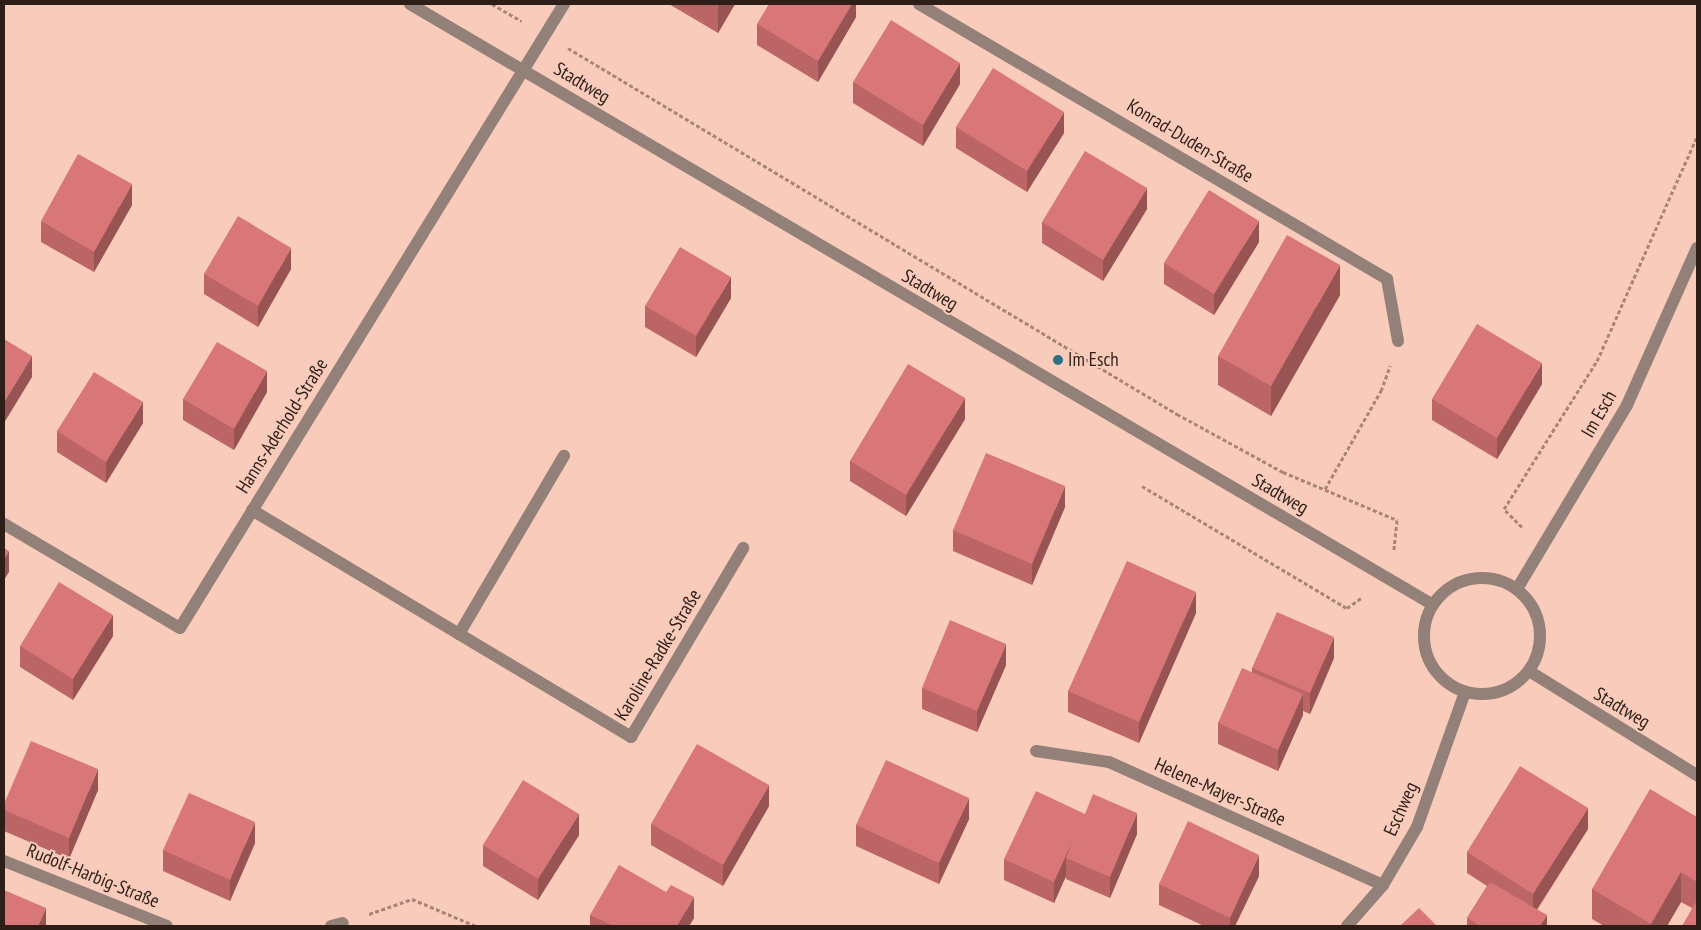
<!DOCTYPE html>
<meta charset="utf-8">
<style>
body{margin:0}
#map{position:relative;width:1701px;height:930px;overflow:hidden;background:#f8cbba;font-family:"PT Sans Narrow",sans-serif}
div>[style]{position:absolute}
.path>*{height:3px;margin-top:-1.5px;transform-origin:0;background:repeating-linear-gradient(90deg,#a78679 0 4px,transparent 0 6.5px)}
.minor>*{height:12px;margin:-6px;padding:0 6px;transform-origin:6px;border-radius:6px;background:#938079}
.minor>.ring{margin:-6px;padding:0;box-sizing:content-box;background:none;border:12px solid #938079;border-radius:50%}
.wall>*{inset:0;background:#bb6566}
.shaded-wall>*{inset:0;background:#985353}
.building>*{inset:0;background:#d97677}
.dots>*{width:14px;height:14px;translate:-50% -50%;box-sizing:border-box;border:2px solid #f8cbba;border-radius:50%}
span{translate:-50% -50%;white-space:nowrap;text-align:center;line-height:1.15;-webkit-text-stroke:4px #f8cbba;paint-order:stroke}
.street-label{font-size:19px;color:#2e1e18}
.poi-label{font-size:19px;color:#2e1e18}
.left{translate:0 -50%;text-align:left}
.frame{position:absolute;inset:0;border:5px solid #2e1e18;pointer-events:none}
</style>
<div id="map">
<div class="path">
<div style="left:492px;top:4px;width:34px;rotate:30deg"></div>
<div style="left:568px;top:48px;width:711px;rotate:31.01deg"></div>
<div style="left:1177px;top:414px;width:121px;rotate:28.7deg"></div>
<div style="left:1283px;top:472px;width:124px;rotate:22.8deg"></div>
<div style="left:1397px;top:520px;width:31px;rotate:96deg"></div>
<div style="left:1142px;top:486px;width:239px;rotate:30.8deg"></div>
<div style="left:1347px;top:608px;width:19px;rotate:-35deg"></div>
<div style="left:1325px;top:489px;width:113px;rotate:-60.3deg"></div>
<div style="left:1381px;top:391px;width:27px;rotate:-70deg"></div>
<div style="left:1522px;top:527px;width:25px;rotate:-135deg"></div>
<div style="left:1504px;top:509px;width:175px;rotate:-57.9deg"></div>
<div style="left:1597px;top:361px;width:246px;rotate:-66deg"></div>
<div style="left:369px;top:914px;width:46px;rotate:-19.2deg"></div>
<div style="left:412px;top:899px;width:69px;rotate:22.9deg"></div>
</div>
<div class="minor">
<div style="left:410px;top:4px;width:1186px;rotate:30.43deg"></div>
<div style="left:919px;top:4px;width:543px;rotate:30.44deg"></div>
<div style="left:1387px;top:279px;width:63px;rotate:79.9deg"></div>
<div style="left:252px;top:510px;width:442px;rotate:30.9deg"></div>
<div style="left:631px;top:737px;width:220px;rotate:-59.3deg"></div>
<div style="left:4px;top:524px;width:204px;rotate:30.6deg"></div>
<div style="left:180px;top:628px;width:733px;rotate:-58.39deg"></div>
<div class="ring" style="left:1424px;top:578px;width:104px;height:104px"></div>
<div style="left:1517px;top:589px;width:214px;rotate:-59.1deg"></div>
<div style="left:1627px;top:405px;width:172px;rotate:-66deg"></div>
<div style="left:459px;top:634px;width:207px;rotate:-59.5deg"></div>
<div style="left:1529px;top:671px;width:198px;rotate:31.8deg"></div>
<div style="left:1036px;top:751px;width:74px;rotate:8.6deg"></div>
<div style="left:1109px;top:762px;width:300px;rotate:24.2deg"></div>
<div style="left:4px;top:861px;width:175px;rotate:21.7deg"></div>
<div style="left:331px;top:926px;width:12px;rotate:-14deg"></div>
<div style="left:1347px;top:926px;width:55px;rotate:-48.7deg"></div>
<div style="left:1383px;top:885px;width:67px;rotate:-59.6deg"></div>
<div style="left:1417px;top:827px;width:143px;rotate:-70.4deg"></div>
</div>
<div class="wall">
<div style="clip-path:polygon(669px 4px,735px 4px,718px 33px)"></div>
<div style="clip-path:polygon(856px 4px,856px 17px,818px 82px,757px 45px,757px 24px)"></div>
<div style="clip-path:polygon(853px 82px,960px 84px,923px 146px,853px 103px)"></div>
<div style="clip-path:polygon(956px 127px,1064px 133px,1027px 192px,956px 148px)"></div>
<div style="clip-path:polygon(132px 205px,94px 272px,41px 242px,41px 221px)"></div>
<div style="clip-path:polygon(1147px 209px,1103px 281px,1042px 243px,1042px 222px)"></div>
<div style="clip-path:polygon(1259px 242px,1214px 315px,1164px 284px,1164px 263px)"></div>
<div style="clip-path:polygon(291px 269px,258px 327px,204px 294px,204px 274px)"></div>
<div style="clip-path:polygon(1340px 295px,1271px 416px,1218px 385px,1218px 356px)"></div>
<div style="clip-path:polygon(731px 298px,696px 357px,645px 327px,645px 306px)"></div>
<div style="clip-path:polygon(1542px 384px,1497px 459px,1432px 420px,1432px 399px)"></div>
<div style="clip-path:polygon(267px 392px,234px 450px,183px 420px,183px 399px)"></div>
<div style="clip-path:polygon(965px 419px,906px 516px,850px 481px,850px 461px)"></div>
<div style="clip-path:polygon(143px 423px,106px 483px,57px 452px,57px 431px)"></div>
<div style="clip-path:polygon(1065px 507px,1032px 585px,953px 551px,953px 530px)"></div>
<div style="clip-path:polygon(1196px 613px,1139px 743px,1068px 712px,1068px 691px)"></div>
<div style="clip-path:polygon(113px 636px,73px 700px,20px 667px,20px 646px)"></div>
<div style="clip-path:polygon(1334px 658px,1310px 714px,1303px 711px,1303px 715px,1278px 771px,1218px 744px,1218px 723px,1252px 672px,1252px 668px)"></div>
<div style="clip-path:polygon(1006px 665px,977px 732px,922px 709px,922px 688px)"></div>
<div style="clip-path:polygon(98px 790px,69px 859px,4px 831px,4px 804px)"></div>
<div style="clip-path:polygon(769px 806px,723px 886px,651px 845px,651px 824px)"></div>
<div style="clip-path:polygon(1085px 814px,1137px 834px,1110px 898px,1066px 879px,1066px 876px,1054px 903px,1004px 880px,1004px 859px)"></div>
<div style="clip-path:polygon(1697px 817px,1697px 926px,1692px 908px,1681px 902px,1667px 926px,1604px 926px,1592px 919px,1592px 889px)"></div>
<div style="clip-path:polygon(969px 819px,939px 884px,856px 846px,856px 825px)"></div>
<div style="clip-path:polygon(1588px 829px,1537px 910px,1547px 926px,1467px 926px,1467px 918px,1487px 886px,1467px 873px,1467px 852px)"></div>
<div style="clip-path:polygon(579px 835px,538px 900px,483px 866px,483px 845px)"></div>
<div style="clip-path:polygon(255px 843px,230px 901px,163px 871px,163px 850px)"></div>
<div style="clip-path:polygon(1259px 876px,1235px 926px,1204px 926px,1159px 905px,1159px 884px)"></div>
<div style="clip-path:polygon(666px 892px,694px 918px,689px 926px,590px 926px,590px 915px)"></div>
</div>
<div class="shaded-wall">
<div style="clip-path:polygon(718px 4px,735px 4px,718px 33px)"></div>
<div style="clip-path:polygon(852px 4px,856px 4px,856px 17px,818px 82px,818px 61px)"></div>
<div style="clip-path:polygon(960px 63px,960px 84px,923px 146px,923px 125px)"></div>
<div style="clip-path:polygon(1064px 112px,1064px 133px,1027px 192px,1027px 171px)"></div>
<div style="clip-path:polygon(132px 184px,132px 205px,94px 272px,94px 252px)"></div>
<div style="clip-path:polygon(1147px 188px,1147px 209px,1103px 281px,1103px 260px)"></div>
<div style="clip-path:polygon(1259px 221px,1259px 242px,1214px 315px,1214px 294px)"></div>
<div style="clip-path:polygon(291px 248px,291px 269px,258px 327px,258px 306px)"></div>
<div style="clip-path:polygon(1340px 265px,1340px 295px,1271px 416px,1271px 386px)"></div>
<div style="clip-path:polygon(731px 277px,731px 298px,696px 357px,696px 336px)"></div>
<div style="clip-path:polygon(32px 356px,32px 377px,4px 423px,4px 402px)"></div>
<div style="clip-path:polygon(1542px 363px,1542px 384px,1497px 459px,1497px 438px)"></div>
<div style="clip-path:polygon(267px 371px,267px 392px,234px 450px,234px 429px)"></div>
<div style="clip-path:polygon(965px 398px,965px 419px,906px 516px,906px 495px)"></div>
<div style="clip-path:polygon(143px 402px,143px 423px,106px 483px,106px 462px)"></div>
<div style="clip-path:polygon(1065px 486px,1065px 507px,1032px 585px,1032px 564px)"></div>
<div style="clip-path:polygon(9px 551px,9px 572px,4px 580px,4px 559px)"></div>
<div style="clip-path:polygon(1196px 592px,1196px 613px,1139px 743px,1139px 722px)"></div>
<div style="clip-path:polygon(113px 615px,113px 636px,73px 700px,73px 679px)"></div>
<div style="clip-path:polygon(1334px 637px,1334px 658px,1310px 714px,1310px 693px)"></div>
<div style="clip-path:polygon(1006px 644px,1006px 665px,977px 732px,977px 711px)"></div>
<div style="clip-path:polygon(1303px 694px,1303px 715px,1278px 771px,1278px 750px)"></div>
<div style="clip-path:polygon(98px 769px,98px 790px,69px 859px,69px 838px)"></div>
<div style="clip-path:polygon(769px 785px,769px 806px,723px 886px,723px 865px)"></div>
<div style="clip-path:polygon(969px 798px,969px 819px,939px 884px,939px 863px)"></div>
<div style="clip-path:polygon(1588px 808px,1588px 829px,1533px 915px,1533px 894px)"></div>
<div style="clip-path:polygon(1137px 813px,1137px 834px,1110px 898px,1110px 877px)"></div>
<div style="clip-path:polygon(579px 814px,579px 835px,538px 900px,538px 879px)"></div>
<div style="clip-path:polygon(255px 822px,255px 843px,230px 901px,230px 880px)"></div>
<div style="clip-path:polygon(1073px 840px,1066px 858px,1066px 876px,1054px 903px,1054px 882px)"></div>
<div style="clip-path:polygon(1259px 855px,1259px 876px,1235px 926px,1230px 926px,1230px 918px)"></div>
<div style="clip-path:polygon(1681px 872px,1681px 902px,1667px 926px,1651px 926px,1651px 924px)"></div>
<div style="clip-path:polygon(694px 897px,694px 918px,689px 926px,677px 926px)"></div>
<div style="clip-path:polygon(46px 908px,46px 926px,38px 926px)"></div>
<div style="clip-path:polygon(1547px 915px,1547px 926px,1540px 926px)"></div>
</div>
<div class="building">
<div style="clip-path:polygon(769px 4px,852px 4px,818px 61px,757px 24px)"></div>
<div style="clip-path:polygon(891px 20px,960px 63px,923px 125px,853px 82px)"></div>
<div style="clip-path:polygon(993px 68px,1064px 112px,1027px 171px,956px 127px)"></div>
<div style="clip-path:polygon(1085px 151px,1147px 188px,1103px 260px,1042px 222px)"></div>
<div style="clip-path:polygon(78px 154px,132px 184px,94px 252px,41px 221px)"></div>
<div style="clip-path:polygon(1209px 190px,1259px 221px,1214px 294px,1164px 263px)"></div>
<div style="clip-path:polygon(238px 216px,291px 248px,258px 306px,204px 274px)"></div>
<div style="clip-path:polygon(1287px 235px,1340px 265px,1271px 386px,1218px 356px)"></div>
<div style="clip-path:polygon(680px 247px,731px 277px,696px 336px,645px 306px)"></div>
<div style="clip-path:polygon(1477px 324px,1542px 363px,1497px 438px,1432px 399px)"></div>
<div style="clip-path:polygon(4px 339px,32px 356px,4px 402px)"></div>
<div style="clip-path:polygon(217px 342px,267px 371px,234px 429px,183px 399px)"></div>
<div style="clip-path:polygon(908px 364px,965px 398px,906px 495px,850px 461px)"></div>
<div style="clip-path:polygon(94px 372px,143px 402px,106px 462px,57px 431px)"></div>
<div style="clip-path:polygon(986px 453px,1065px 486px,1032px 564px,953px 530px)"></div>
<div style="clip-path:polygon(4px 548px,9px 551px,4px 559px)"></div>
<div style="clip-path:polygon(1127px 561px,1196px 592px,1139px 722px,1068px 691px)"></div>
<div style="clip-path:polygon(59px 582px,113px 615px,73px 679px,20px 646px)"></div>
<div style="clip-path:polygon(1277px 612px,1334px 637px,1310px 693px,1252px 668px)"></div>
<div style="clip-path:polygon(950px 620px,1006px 644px,977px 711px,922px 688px)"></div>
<div style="clip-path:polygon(1242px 668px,1303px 694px,1278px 750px,1218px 723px)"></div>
<div style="clip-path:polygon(31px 741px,98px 769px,69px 838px,4px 810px,4px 804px)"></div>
<div style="clip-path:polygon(697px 744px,769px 785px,723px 865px,651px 824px)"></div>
<div style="clip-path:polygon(886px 760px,969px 798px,939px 863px,856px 825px)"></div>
<div style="clip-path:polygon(1520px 766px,1588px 808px,1533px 894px,1467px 852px)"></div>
<div style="clip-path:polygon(523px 780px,579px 814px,538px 879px,483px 845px)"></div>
<div style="clip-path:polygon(1650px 789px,1697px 817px,1697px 882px,1681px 872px,1651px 924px,1592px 889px)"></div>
<div style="clip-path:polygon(1036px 791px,1085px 814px,1093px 794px,1137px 813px,1110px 877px,1066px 858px,1073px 840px,1054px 882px,1004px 859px)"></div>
<div style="clip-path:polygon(189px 793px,255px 822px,230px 880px,163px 850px)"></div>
<div style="clip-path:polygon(1188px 821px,1259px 855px,1230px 918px,1159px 884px)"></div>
<div style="clip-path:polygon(619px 865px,666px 892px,671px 885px,694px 897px,677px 926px,613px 926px,590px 915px)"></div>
<div style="clip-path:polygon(1490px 882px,1547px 915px,1540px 926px,1480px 926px,1467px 918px)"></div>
<div style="clip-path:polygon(4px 890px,46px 908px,38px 926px,4px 926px)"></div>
<div style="clip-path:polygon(1697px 900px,1697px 926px,1682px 926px)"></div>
<div style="clip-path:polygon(1419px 908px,1437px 926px,1400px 926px)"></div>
</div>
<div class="dots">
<div style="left:1058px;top:360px;background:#2e6f82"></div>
</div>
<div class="street-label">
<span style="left:582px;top:83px;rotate:31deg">Stadtweg</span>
<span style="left:1190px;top:141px;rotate:31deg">Konrad-Duden-Straße</span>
<span style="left:930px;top:290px;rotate:31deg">Stadtweg</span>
<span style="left:1599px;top:414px;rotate:-60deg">Im Esch</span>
<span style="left:282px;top:426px;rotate:-58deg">Hanns-Aderhold-Straße</span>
<span style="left:1280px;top:494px;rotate:30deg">Stadtweg</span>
<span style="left:658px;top:655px;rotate:-59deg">Karoline-Radke-Straße</span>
<span style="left:1622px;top:708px;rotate:31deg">Stadtweg</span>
<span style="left:1220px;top:792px;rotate:24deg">Helene-Mayer-Straße</span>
<span style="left:1401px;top:809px;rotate:-66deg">Eschweg</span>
<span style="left:93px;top:876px;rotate:22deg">Rudolf-Harbig-Straße</span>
</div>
<div class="poi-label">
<span class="left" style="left:1068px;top:360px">Im Esch</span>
</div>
<div class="frame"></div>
</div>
